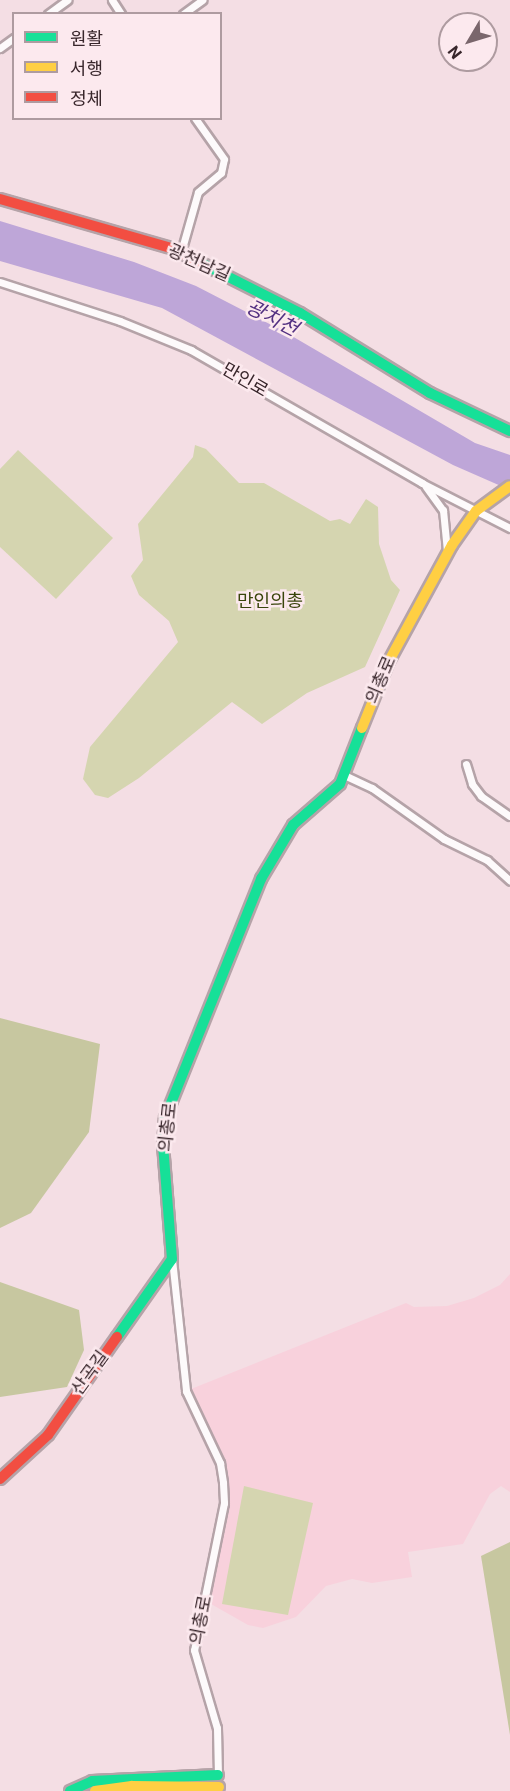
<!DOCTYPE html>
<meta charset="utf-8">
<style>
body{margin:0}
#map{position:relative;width:510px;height:1791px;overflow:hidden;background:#f4dee4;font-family:Roboto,"Noto Sans KR",sans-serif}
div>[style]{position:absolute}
.built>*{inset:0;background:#f8d1dc}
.green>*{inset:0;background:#d5d5b0}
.forest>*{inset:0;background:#c7c7a0}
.water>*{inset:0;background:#bea6d8}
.roads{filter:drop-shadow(2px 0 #b5a3a8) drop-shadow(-2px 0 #b5a3a8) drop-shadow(0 2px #b5a3a8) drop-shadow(0 -2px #b5a3a8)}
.street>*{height:7px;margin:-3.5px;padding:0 3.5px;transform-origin:3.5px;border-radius:3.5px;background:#fdfafb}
.fast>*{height:10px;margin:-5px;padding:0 5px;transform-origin:5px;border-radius:5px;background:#16e098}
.slow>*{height:10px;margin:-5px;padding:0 5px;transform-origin:5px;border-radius:5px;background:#ffcf43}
.jam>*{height:10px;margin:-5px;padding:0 5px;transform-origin:5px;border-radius:5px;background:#f24e42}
span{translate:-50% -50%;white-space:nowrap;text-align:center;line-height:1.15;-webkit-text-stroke:5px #fce9ee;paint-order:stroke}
.street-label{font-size:18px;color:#38262b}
.park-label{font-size:18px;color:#39450b}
.water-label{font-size:20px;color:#533081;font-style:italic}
.legend{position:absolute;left:12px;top:12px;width:210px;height:108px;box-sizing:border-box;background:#fce9ee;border:2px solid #ae9ba0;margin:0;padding:8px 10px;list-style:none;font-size:18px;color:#38262b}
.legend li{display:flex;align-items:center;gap:12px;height:30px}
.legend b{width:30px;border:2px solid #ae9ba0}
.north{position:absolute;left:438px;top:12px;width:60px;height:60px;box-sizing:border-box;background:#fce9ee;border:2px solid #ae9ba0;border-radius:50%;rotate:232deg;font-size:16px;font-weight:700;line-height:24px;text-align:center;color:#38262b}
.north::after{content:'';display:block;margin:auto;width:21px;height:27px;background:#7a666c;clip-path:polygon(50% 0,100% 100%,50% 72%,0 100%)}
</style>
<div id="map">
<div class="built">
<div style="clip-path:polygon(510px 1274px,510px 1492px,501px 1486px,490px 1494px,463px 1544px,408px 1552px,412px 1577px,372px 1583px,352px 1579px,326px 1586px,296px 1617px,263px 1628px,248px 1625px,204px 1600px,224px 1500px,220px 1463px,186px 1391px,406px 1303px,414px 1307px,447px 1306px,474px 1298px,500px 1285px)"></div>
</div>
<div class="green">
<div style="clip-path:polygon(195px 445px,206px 449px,239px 483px,264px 483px,330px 521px,340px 519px,350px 524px,366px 499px,378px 507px,379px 544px,391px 580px,400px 590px,365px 667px,307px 693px,262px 724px,232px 702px,139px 778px,108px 798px,95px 795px,83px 779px,90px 747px,178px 642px,169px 621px,139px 595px,131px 576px,143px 560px,138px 524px,193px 457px)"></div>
<div style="clip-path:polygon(18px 450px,113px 538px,56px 599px,0 547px,0 469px)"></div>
<div style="clip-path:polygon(244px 1486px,313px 1503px,288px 1615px,222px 1604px)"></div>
</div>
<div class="forest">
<div style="clip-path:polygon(0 1018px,100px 1044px,89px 1132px,31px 1213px,0 1228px)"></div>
<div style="clip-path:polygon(0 1282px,79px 1310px,84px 1350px,67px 1387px,0 1397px)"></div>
<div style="clip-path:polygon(510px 1542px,510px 1735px,481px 1556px)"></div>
</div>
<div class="water">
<div style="clip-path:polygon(0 221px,134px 262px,196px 286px,285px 332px,475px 443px,510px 455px,510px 490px,453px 465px,162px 308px,0 261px)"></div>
</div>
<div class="roads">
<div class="street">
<div style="left:112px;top:0;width:17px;rotate:57deg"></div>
<div style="left:48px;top:14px;width:24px;rotate:-36deg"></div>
<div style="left:183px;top:14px;width:24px;rotate:-36deg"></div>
<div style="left:0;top:48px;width:17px;rotate:-36deg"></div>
<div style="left:181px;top:252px;width:62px;rotate:-74.2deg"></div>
<div style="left:198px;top:192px;width:30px;rotate:-40deg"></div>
<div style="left:221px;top:173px;width:14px;rotate:-78deg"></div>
<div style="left:224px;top:159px;width:50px;rotate:-125.3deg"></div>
<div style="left:0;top:282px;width:126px;rotate:18deg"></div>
<div style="left:120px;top:321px;width:77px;rotate:22.2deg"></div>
<div style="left:191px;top:350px;width:267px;rotate:29.9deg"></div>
<div style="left:422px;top:483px;width:99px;rotate:27.1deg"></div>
<div style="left:426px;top:487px;width:29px;rotate:54deg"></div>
<div style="left:443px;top:510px;width:41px;rotate:84.4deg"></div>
<div style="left:466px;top:764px;width:21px;rotate:73deg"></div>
<div style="left:472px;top:784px;width:15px;rotate:53deg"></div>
<div style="left:481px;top:796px;width:35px;rotate:35deg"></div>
<div style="left:344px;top:775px;width:31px;rotate:25deg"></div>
<div style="left:372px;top:788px;width:88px;rotate:35.3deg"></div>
<div style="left:444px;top:839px;width:48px;rotate:26deg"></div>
<div style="left:487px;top:860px;width:31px;rotate:42deg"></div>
<div style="left:172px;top:1259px;width:133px;rotate:83.9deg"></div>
<div style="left:186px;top:1391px;width:80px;rotate:64.7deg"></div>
<div style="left:220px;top:1463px;width:20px;rotate:81deg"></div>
<div style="left:223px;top:1483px;width:20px;rotate:87deg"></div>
<div style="left:224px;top:1503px;width:150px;rotate:101.5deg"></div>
<div style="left:194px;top:1650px;width:81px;rotate:73.6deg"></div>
<div style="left:217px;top:1728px;width:47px;rotate:88.8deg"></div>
</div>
<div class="fast">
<div style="left:199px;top:262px;width:113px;rotate:26.8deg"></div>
<div style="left:300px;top:313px;width:153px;rotate:31.6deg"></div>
<div style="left:430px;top:393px;width:89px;rotate:25.4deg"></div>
<div style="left:117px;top:1337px;width:95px;rotate:-54.8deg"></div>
<div style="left:172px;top:1259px;width:114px;rotate:-94.5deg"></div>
<div style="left:163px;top:1145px;width:27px;rotate:-86deg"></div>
<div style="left:165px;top:1118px;width:258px;rotate:-68.1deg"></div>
<div style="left:261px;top:879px;width:63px;rotate:-59.3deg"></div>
<div style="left:293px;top:825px;width:62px;rotate:-41.1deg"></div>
<div style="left:340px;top:784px;width:60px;rotate:-68.6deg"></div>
<div style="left:70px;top:1791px;width:24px;rotate:-24deg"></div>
<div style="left:92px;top:1781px;width:126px;rotate:-2.7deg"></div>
</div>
<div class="slow">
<div style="left:362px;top:728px;width:72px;rotate:-68.1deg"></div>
<div style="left:389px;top:661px;width:132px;rotate:-61.5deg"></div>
<div style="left:452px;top:545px;width:42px;rotate:-54.8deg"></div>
<div style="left:476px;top:511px;width:42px;rotate:-36.3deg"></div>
<div style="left:95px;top:1791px;width:37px;rotate:-8deg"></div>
<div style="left:132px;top:1786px;width:87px;rotate:0.7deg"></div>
</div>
<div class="jam">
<div style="left:0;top:199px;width:181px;rotate:16deg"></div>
<div style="left:174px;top:249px;width:28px;rotate:27deg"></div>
<div style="left:0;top:1479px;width:65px;rotate:-42.5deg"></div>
<div style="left:48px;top:1435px;width:120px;rotate:-54.9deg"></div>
</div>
</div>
<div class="street-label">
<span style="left:199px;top:263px;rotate:24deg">광천남길</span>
<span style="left:245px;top:380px;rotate:30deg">만인로</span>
<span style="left:381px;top:680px;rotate:-67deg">의총로</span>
<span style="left:168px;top:1127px;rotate:-84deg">의총로</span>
<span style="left:90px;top:1373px;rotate:-54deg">산곡길</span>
<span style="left:201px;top:1620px;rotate:-79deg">의총로</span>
</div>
<div class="park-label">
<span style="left:270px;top:601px">만인의총</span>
</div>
<div class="water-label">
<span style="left:272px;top:318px;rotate:27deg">광치천</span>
</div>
<ul class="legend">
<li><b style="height:8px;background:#16e098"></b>원활</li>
<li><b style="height:8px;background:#ffcf43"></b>서행</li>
<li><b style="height:8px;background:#f24e42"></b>정체</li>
</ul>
<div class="north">N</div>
</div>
